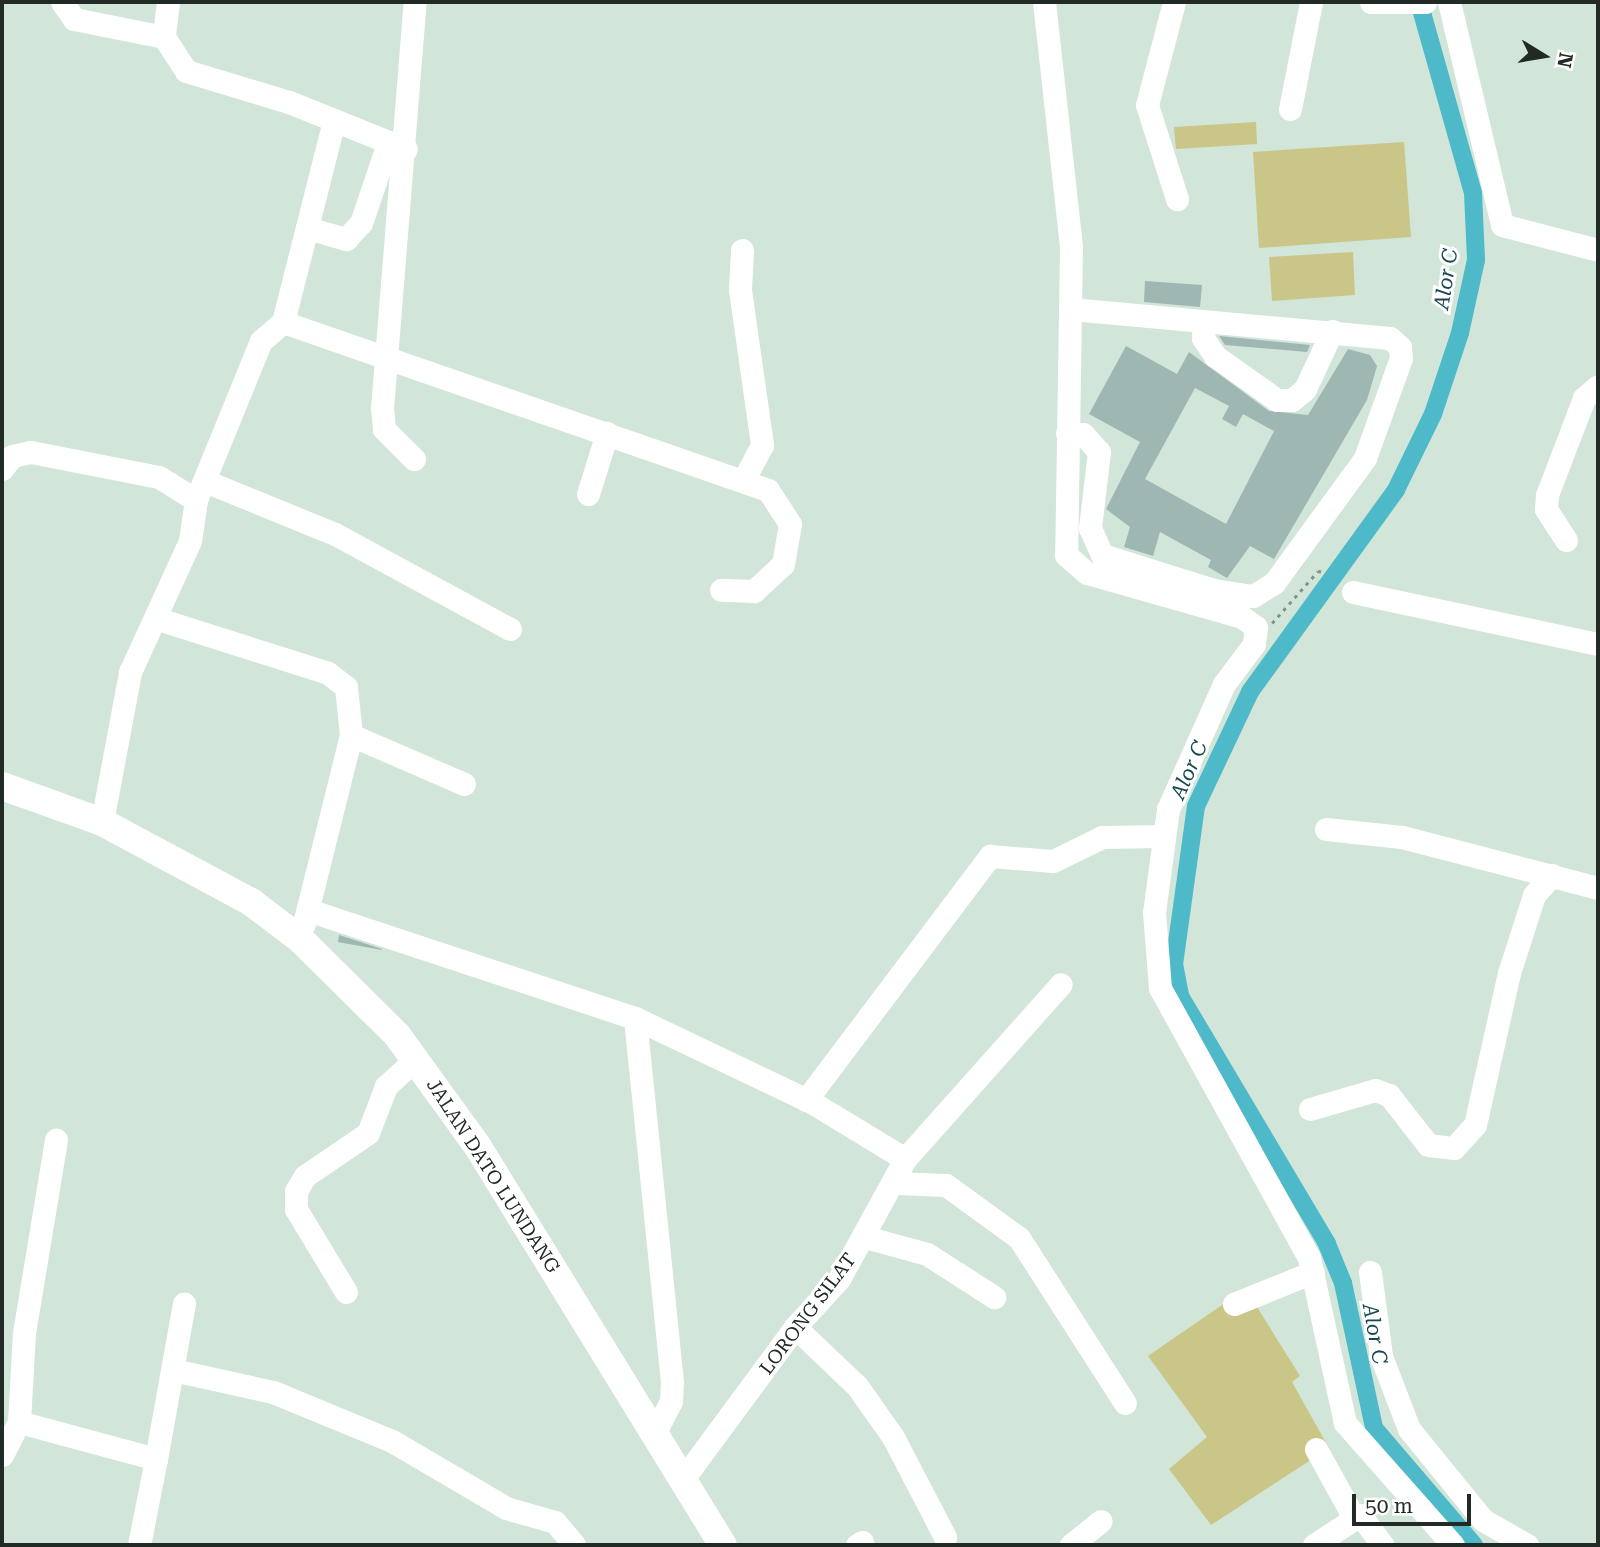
<!DOCTYPE html>
<style>
body{margin:0}
#map{position:relative;width:1600px;height:1547px;overflow:hidden;background:#d1e5d8;font-family:"Roboto Serif",serif}
div>[style]{position:absolute}
.green>*{inset:0;background:#c9c688}
.canal>*{height:18px;margin:-9px;padding:0 9px;transform-origin:9px;border-radius:9px;background:#4eb9c9}
.building>*{inset:0;background:#9fb7b2}
.path>*{height:2.5px;margin-top:-1.25px;transform-origin:0;background:repeating-linear-gradient(90deg,#85948a 0 3.5px,transparent 0 8.5px)}
.minor>*{height:23px;margin:-11.5px;padding:0 11.5px;transform-origin:11.5px;border-radius:11.5px;background:#fff}
.major>*{height:28px;margin:-14px;padding:0 14px;transform-origin:14px;border-radius:14px;background:#fff}
span{translate:-50% -50%;white-space:nowrap;text-align:center;line-height:1.15;-webkit-text-stroke:6px #fff;paint-order:stroke}
.street-label{font-size:19px;color:#222a25}
.water-label{font-size:21px;color:#194850;font-style:italic}
.frame{position:absolute;inset:0;border:4px solid #222a25;pointer-events:none}
.north{position:absolute;left:1509px;top:21px;width:70px;height:70px;-webkit-text-stroke:5px #fff;paint-order:stroke;rotate:101deg;font-size:19px;font-weight:700;line-height:28px;text-align:center;color:#222a25}
.north::after{content:'';display:block;margin:auto;width:24px;height:32px;background:#222a25;clip-path:polygon(50% 0,100% 100%,50% 72%,0 100%)}
.scale{position:absolute;left:1352px;top:1494px;width:119px;height:32px;box-sizing:border-box;border:4px solid #222a25;border-top:0;padding-left:9px;font-size:21px;line-height:24px;white-space:nowrap;color:#222a25;-webkit-text-stroke:5px #fff;paint-order:stroke}
</style>
<div id="map">
<div class="green">
<div style="clip-path:polygon(1256px 122px,1257px 144px,1176px 149px,1174px 127px)"></div>
<div style="clip-path:polygon(1404px 142px,1411px 237px,1259px 248px,1253px 152px)"></div>
<div style="clip-path:polygon(1353px 252px,1355px 295px,1272px 301px,1269px 257px)"></div>
<div style="clip-path:polygon(1238px 1294px,1252px 1299px,1300px 1376px,1292px 1382px,1329px 1448px,1211px 1525px,1169px 1469px,1207px 1437px,1148px 1356px)"></div>
</div>
<div class="canal">
<div style="left:1419px;top:2px;width:198px;rotate:74.2deg"></div>
<div style="left:1473px;top:193px;width:67px;rotate:87.4deg"></div>
<div style="left:1476px;top:260px;width:75px;rotate:102.4deg"></div>
<div style="left:1460px;top:333px;width:85px;rotate:108.4deg"></div>
<div style="left:1433px;top:414px;width:85px;rotate:116deg"></div>
<div style="left:1396px;top:490px;width:249px;rotate:125.9deg"></div>
<div style="left:1250px;top:692px;width:126px;rotate:115.3deg"></div>
<div style="left:1196px;top:806px;width:160px;rotate:97.9deg"></div>
<div style="left:1174px;top:964px;width:33px;rotate:79deg"></div>
<div style="left:1180px;top:996px;width:288px;rotate:59.3deg"></div>
<div style="left:1327px;top:1244px;width:42px;rotate:67.7deg"></div>
<div style="left:1343px;top:1283px;width:148px;rotate:77.9deg"></div>
<div style="left:1374px;top:1428px;width:154px;rotate:49.5deg"></div>
</div>
<div class="building">
<div style="clip-path:polygon(1145px 281px,1202px 285px,1200px 307px,1144px 302px)"></div>
<div style="clip-path:polygon(1219px 336px,1310px 345px,1307px 352px,1225px 345px)"></div>
<div style="clip-path:polygon(evenodd,1126px 346px,1177px 374px,1189px 352px,1269px 411px,1308px 415px,1348px 349px,1370px 355px,1377px 366px,1367px 400px,1274px 559px,1250px 546px,1227px 578px,1208px 567px,1211px 560px,1160px 532px,1153px 556px,1124px 547px,1130px 527px,1106px 509px,1140px 442px,1089px 414px,1126px 346px,1195px 388px,1229px 406px,1222px 419px,1236px 427px,1243px 414px,1274px 431px,1226px 524px,1145px 479px,1195px 388px)"></div>
<div style="clip-path:polygon(339px 935px,382px 949px,382px 950px,338px 942px)"></div>
</div>
<div class="path">
<div style="left:1272px;top:623px;width:69px;rotate:-48.5deg"></div>
<div style="left:1318px;top:571px;width:7px;rotate:8deg"></div>
</div>
<div class="minor">
<div style="left:62px;top:2px;width:21px;rotate:55deg"></div>
<div style="left:74px;top:19px;width:92px;rotate:11.3deg"></div>
<div style="left:168px;top:2px;width:35px;rotate:97deg"></div>
<div style="left:164px;top:37px;width:40px;rotate:57.1deg"></div>
<div style="left:186px;top:71px;width:108px;rotate:16.8deg"></div>
<div style="left:289px;top:102px;width:126px;rotate:21.9deg"></div>
<div style="left:1044px;top:2px;width:246px;rotate:83.7deg"></div>
<div style="left:1071px;top:247px;width:308px;rotate:90.9deg"></div>
<div style="left:1066px;top:555px;width:28px;rotate:41deg"></div>
<div style="left:1087px;top:573px;width:161px;rotate:15.8deg"></div>
<div style="left:1242px;top:617px;width:17px;rotate:36deg"></div>
<div style="left:1256px;top:627px;width:17px;rotate:97deg"></div>
<div style="left:1254px;top:644px;width:50px;rotate:126.9deg"></div>
<div style="left:1224px;top:684px;width:137px;rotate:114.1deg"></div>
<div style="left:1168px;top:809px;width:104px;rotate:97.7deg"></div>
<div style="left:1154px;top:912px;width:76px;rotate:85.5deg"></div>
<div style="left:1160px;top:988px;width:308px;rotate:61.1deg"></div>
<div style="left:1309px;top:1258px;width:169px;rotate:77.7deg"></div>
<div style="left:1345px;top:1423px;width:163px;rotate:48.5deg"></div>
<div style="left:1174px;top:2px;width:106px;rotate:104.7deg"></div>
<div style="left:1147px;top:105px;width:99px;rotate:72.3deg"></div>
<div style="left:1371px;top:2px;width:54px"></div>
<div style="left:1449px;top:2px;width:229px;rotate:76.6deg"></div>
<div style="left:1502px;top:225px;width:99px;rotate:14.6deg"></div>
<div style="left:1290px;top:109px;width:109px;rotate:-78.9deg"></div>
<div style="left:307px;top:228px;width:41px;rotate:15.8deg"></div>
<div style="left:346px;top:239px;width:22px;rotate:-47deg"></div>
<div style="left:361px;top:223px;width:81px;rotate:-71.3deg"></div>
<div style="left:742px;top:250px;width:40px;rotate:92.9deg"></div>
<div style="left:740px;top:290px;width:157px;rotate:81.9deg"></div>
<div style="left:762px;top:445px;width:40px;rotate:118deg"></div>
<div style="left:283px;top:322px;width:204px;rotate:-75.8deg"></div>
<div style="left:1204px;top:323px;width:15px;rotate:94deg"></div>
<div style="left:1203px;top:338px;width:22px;rotate:56deg"></div>
<div style="left:1215px;top:356px;width:76px;rotate:35.4deg"></div>
<div style="left:1277px;top:400px;width:15px"></div>
<div style="left:1292px;top:400px;width:17px;rotate:-40deg"></div>
<div style="left:1305px;top:389px;width:64px;rotate:-65deg"></div>
<div style="left:1067px;top:433px;width:16px;rotate:4deg"></div>
<div style="left:1083px;top:434px;width:24px;rotate:48deg"></div>
<div style="left:1099px;top:452px;width:77px;rotate:96.8deg"></div>
<div style="left:1090px;top:528px;width:30px;rotate:66deg"></div>
<div style="left:1102px;top:555px;width:117px;rotate:17.4deg"></div>
<div style="left:1214px;top:590px;width:39px;rotate:9deg"></div>
<div style="left:1253px;top:596px;width:25px;rotate:-32deg"></div>
<div style="left:1274px;top:583px;width:155px;rotate:-53.9deg"></div>
<div style="left:1365px;top:458px;width:106px;rotate:-70.2deg"></div>
<div style="left:1401px;top:358px;width:11px;rotate:-95deg"></div>
<div style="left:1400px;top:347px;width:13px;rotate:-138deg"></div>
<div style="left:1390px;top:338px;width:320px;rotate:-174.8deg"></div>
<div style="left:414px;top:459px;width:42px;rotate:-135deg"></div>
<div style="left:384px;top:429px;width:21px;rotate:-95deg"></div>
<div style="left:382px;top:408px;width:407px;rotate:-85.4deg"></div>
<div style="left:2px;top:469px;width:16px;rotate:-52deg"></div>
<div style="left:12px;top:456px;width:19px;rotate:-12deg"></div>
<div style="left:31px;top:452px;width:130px;rotate:11.1deg"></div>
<div style="left:159px;top:477px;width:44px;rotate:31.9deg"></div>
<div style="left:205px;top:481px;width:140px;rotate:22.2deg"></div>
<div style="left:335px;top:534px;width:199px;rotate:28.5deg"></div>
<div style="left:588px;top:494px;width:64px;rotate:-72.7deg"></div>
<div style="left:1566px;top:540px;width:37px;rotate:-123deg"></div>
<div style="left:1546px;top:509px;width:14px;rotate:-86deg"></div>
<div style="left:1547px;top:495px;width:104px;rotate:-69.1deg"></div>
<div style="left:1584px;top:398px;width:18px;rotate:-41deg"></div>
<div style="left:1353px;top:592px;width:250px;rotate:12deg"></div>
<div style="left:158px;top:619px;width:178px;rotate:17.6deg"></div>
<div style="left:328px;top:673px;width:23px;rotate:38deg"></div>
<div style="left:346px;top:687px;width:48px;rotate:84.1deg"></div>
<div style="left:351px;top:735px;width:195px;rotate:104deg"></div>
<div style="left:351px;top:735px;width:123px;rotate:23.4deg"></div>
<div style="left:102px;top:822px;width:153px;rotate:-79.4deg"></div>
<div style="left:130px;top:672px;width:144px;rotate:-65.4deg"></div>
<div style="left:190px;top:541px;width:41px;rotate:-81.7deg"></div>
<div style="left:196px;top:500px;width:172px;rotate:-67.8deg"></div>
<div style="left:261px;top:341px;width:29px;rotate:-41deg"></div>
<div style="left:283px;top:322px;width:513px;rotate:19.11deg"></div>
<div style="left:768px;top:490px;width:40px;rotate:57.1deg"></div>
<div style="left:790px;top:524px;width:41px;rotate:99.9deg"></div>
<div style="left:783px;top:564px;width:40px;rotate:137deg"></div>
<div style="left:754px;top:591px;width:33px;rotate:-178deg"></div>
<div style="left:1326px;top:829px;width:76px;rotate:6deg"></div>
<div style="left:1402px;top:837px;width:203px;rotate:14.6deg"></div>
<div style="left:308px;top:910px;width:344px;rotate:18.3deg"></div>
<div style="left:635px;top:1018px;width:197px;rotate:25.5deg"></div>
<div style="left:813px;top:1103px;width:108px;rotate:31.3deg"></div>
<div style="left:635px;top:1018px;width:366px;rotate:84.2deg"></div>
<div style="left:672px;top:1382px;width:19px;rotate:93deg"></div>
<div style="left:671px;top:1401px;width:37px;rotate:117deg"></div>
<div style="left:806px;top:1100px;width:306px;rotate:-53deg"></div>
<div style="left:990px;top:856px;width:63px;rotate:4.5deg"></div>
<div style="left:1053px;top:861px;width:55px;rotate:-26.1deg"></div>
<div style="left:1102px;top:837px;width:60px;rotate:-1deg"></div>
<div style="left:1310px;top:1109px;width:68px;rotate:-16.3deg"></div>
<div style="left:1375px;top:1090px;width:15px;rotate:20deg"></div>
<div style="left:1389px;top:1095px;width:63px;rotate:52deg"></div>
<div style="left:1428px;top:1145px;width:26px;rotate:7deg"></div>
<div style="left:1454px;top:1148px;width:31px;rotate:-48deg"></div>
<div style="left:1475px;top:1125px;width:156px;rotate:-77.4deg"></div>
<div style="left:1509px;top:973px;width:82px;rotate:-72.2deg"></div>
<div style="left:1534px;top:895px;width:27px;rotate:-48deg"></div>
<div style="left:894px;top:1183px;width:52px;rotate:2.2deg"></div>
<div style="left:946px;top:1185px;width:90px;rotate:36deg"></div>
<div style="left:1019px;top:1238px;width:196px;rotate:57.3deg"></div>
<div style="left:865px;top:1237px;width:64px;rotate:15.3deg"></div>
<div style="left:927px;top:1254px;width:80px;rotate:32.7deg"></div>
<div style="left:1370px;top:1272px;width:85px;rotate:82.5deg"></div>
<div style="left:1381px;top:1356px;width:78px;rotate:69deg"></div>
<div style="left:1409px;top:1429px;width:117px;rotate:50.9deg"></div>
<div style="left:1483px;top:1520px;width:51px;rotate:29.6deg"></div>
<div style="left:346px;top:1292px;width:97px;rotate:-121.1deg"></div>
<div style="left:296px;top:1209px;width:18px;rotate:-90deg"></div>
<div style="left:296px;top:1191px;width:17px;rotate:-59deg"></div>
<div style="left:305px;top:1176px;width:76px;rotate:-34.3deg"></div>
<div style="left:368px;top:1133px;width:50px;rotate:-69deg"></div>
<div style="left:386px;top:1086px;width:40px;rotate:-42deg"></div>
<div style="left:1234px;top:1304px;width:85px;rotate:-22.1deg"></div>
<div style="left:795px;top:1327px;width:86px;rotate:43.6deg"></div>
<div style="left:857px;top:1386px;width:62px;rotate:54.8deg"></div>
<div style="left:893px;top:1437px;width:113px;rotate:62.5deg"></div>
<div style="left:173px;top:1370px;width:102px;rotate:12.4deg"></div>
<div style="left:273px;top:1392px;width:129px;rotate:22.4deg"></div>
<div style="left:392px;top:1441px;width:132px;rotate:30.4deg"></div>
<div style="left:506px;top:1508px;width:51px;rotate:15.9deg"></div>
<div style="left:555px;top:1522px;width:30px;rotate:50deg"></div>
<div style="left:19px;top:1422px;width:142px;rotate:15.1deg"></div>
<div style="left:156px;top:1459px;width:88px;rotate:101.2deg"></div>
<div style="left:1316px;top:1449px;width:77px;rotate:61.1deg"></div>
<div style="left:2px;top:1455px;width:37px;rotate:-63deg"></div>
<div style="left:19px;top:1422px;width:89px;rotate:-86.8deg"></div>
<div style="left:24px;top:1333px;width:196px;rotate:-80.6deg"></div>
<div style="left:156px;top:1459px;width:158px;rotate:-79.8deg"></div>
<div style="left:683px;top:1479px;width:189px;rotate:-53.6deg"></div>
<div style="left:795px;top:1327px;width:65px;rotate:-47.5deg"></div>
<div style="left:839px;top:1279px;width:137px;rotate:-61.2deg"></div>
<div style="left:905px;top:1159px;width:234px;rotate:-48.3deg"></div>
<div style="left:857px;top:1545px;width:6px;rotate:-31deg"></div>
<div style="left:1071px;top:1545px;width:38px;rotate:-39deg"></div>
<div style="left:1314px;top:1545px;width:55px;rotate:-33.1deg"></div>
<div style="left:1360px;top:1515px;width:38px;rotate:53deg"></div>
</div>
<div class="major">
<div style="left:2px;top:786px;width:106px;rotate:19.8deg"></div>
<div style="left:102px;top:822px;width:169px;rotate:28.2deg"></div>
<div style="left:251px;top:902px;width:61px;rotate:37.1deg"></div>
<div style="left:300px;top:939px;width:136px;rotate:44.7deg"></div>
<div style="left:397px;top:1035px;width:138px;rotate:54.1deg"></div>
<div style="left:478px;top:1147px;width:467px;rotate:58.4deg"></div>
</div>
<div class="street-label">
<span style="left:493px;top:1176px;rotate:57deg">JALAN DATO LUNDANG</span>
<span style="left:808px;top:1314px;rotate:-53deg">LORONG SILAT</span>
</div>
<div class="water-label">
<span style="left:1446px;top:279px;rotate:-81deg">Alor C</span>
<span style="left:1189px;top:770px;rotate:-66deg">Alor C</span>
<span style="left:1375px;top:1334px;rotate:80deg">Alor C</span>
</div>
<div class="frame"></div>
<div class="north">N</div>
<div class="scale">50 m</div>
</div>
